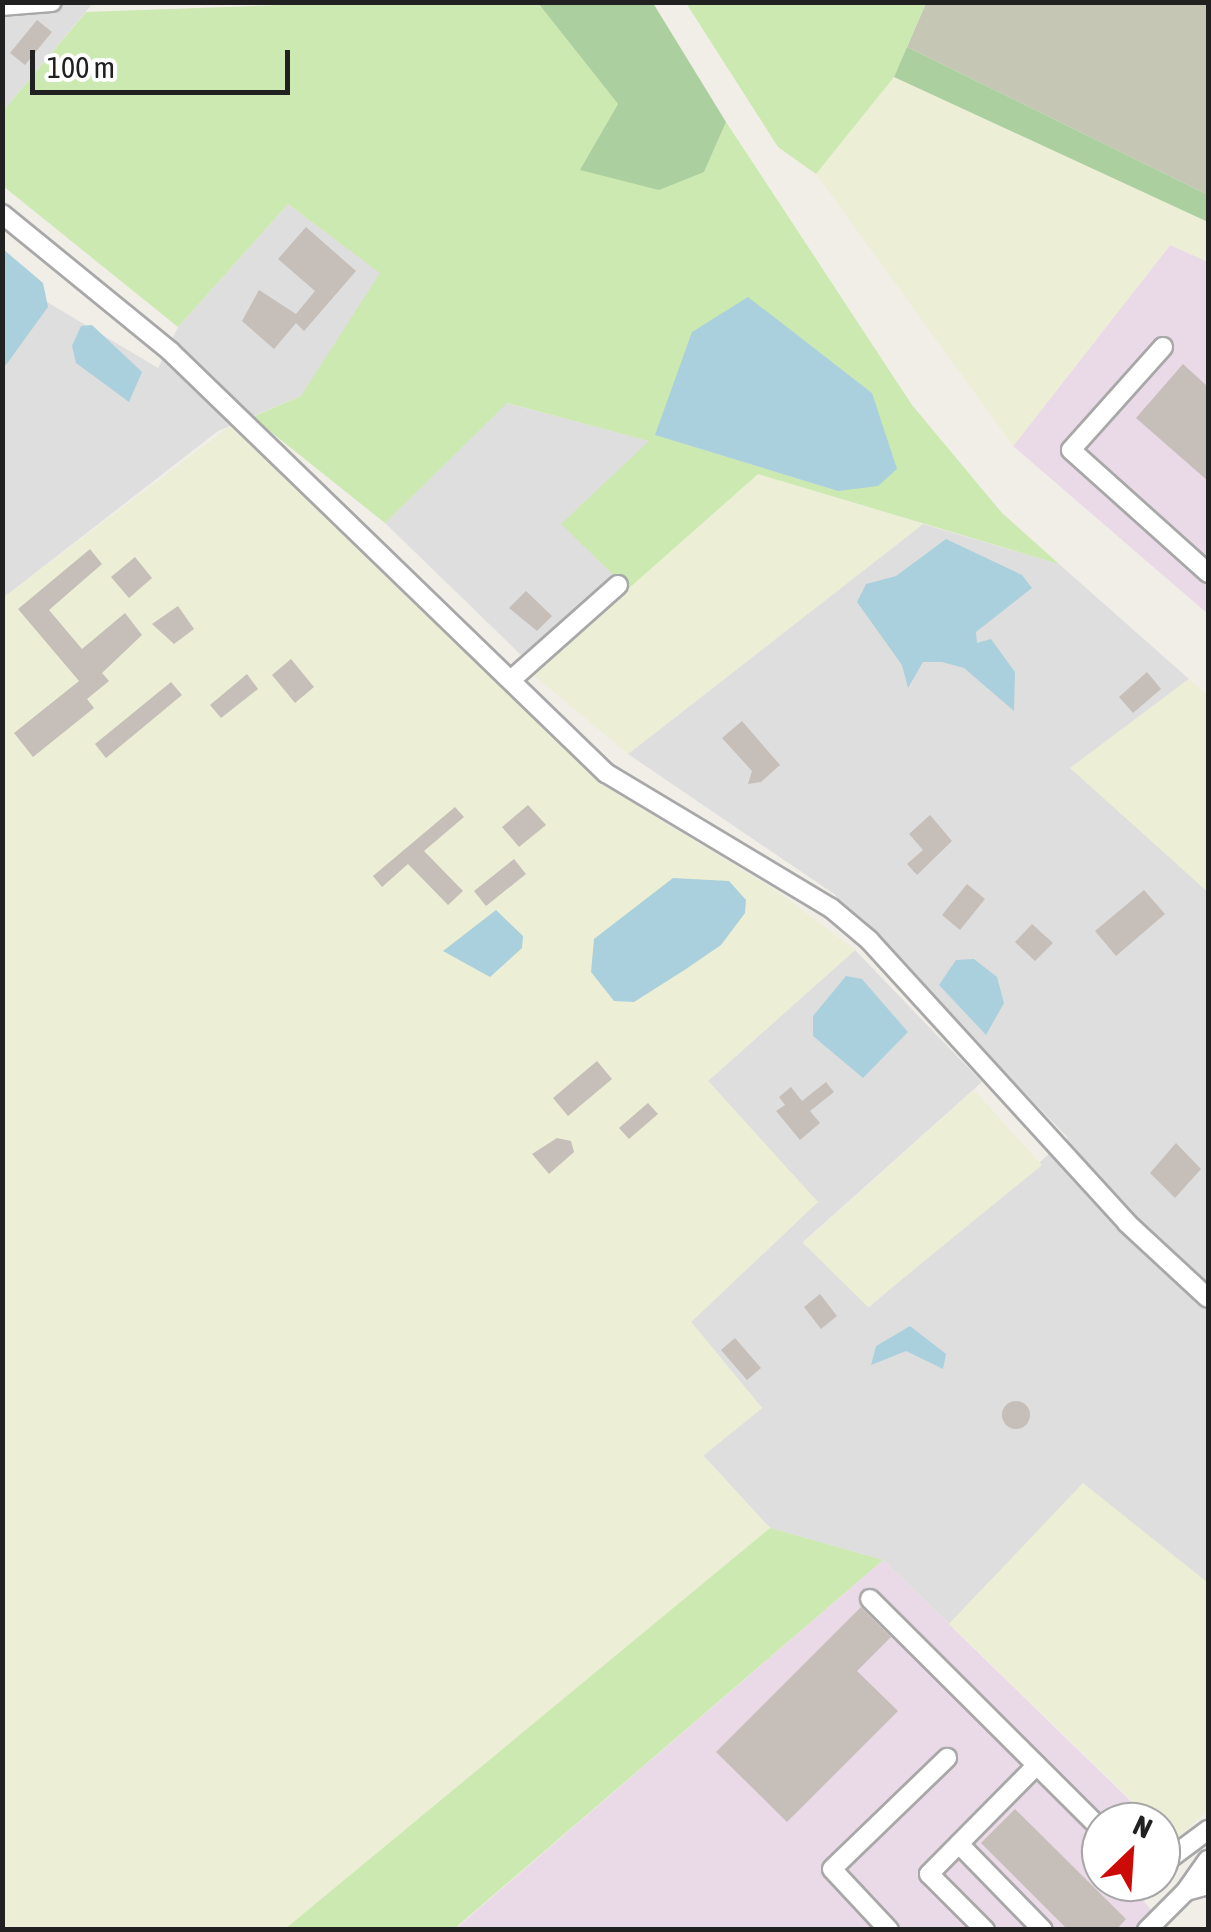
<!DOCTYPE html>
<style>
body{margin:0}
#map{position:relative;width:1211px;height:1932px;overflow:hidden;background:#f1eee8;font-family:"Asap Condensed",sans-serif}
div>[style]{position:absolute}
.residential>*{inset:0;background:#dfdede}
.industrial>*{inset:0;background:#eadae7}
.construction>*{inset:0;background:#c5c6b4}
.farmland>*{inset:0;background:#ecefd5}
.grass>*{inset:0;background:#cbe9b0}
.forest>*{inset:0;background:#abcf9e}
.water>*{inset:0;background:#aad0dd}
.building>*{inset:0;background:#c6beb8}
.round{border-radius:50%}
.roads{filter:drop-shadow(2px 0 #a8a8a8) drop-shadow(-2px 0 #a8a8a8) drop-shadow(0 2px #a8a8a8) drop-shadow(0 -2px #a8a8a8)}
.minor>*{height:18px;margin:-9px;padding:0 9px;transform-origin:9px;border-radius:9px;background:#fff}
span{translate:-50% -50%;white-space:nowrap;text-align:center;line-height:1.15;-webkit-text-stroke:8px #fff;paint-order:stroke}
.frame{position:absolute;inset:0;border:5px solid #212121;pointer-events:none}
.north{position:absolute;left:1081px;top:1802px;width:100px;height:100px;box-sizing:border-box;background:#fff;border:2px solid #a6a6a6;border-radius:50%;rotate:25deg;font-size:28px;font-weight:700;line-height:40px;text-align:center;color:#212121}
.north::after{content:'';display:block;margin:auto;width:35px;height:45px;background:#cc0b06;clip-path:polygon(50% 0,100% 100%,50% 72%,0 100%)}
.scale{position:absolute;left:30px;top:50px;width:260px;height:45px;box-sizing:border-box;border:5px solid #212121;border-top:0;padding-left:12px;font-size:30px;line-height:35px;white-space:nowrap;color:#212121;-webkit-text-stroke:8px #fff;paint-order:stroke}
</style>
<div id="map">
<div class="residential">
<div style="clip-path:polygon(3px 3px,93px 3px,3px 111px)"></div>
<div style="clip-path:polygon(288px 204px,388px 278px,301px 396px,218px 431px,3px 598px,3px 369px,47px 302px,158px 368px,178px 327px)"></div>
<div style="clip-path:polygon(506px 403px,650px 441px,616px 578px,521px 655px,385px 523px)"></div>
<div style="clip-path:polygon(923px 524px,1059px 564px,1189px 679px,1071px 768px,1208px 892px,1208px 1583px,1083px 1484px,949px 1624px,883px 1560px,770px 1528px,703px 1455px,762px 1408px,691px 1322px,817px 1202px,708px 1081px,855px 950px,982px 1082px,803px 1242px,869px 1307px,1068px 1138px,834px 894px,628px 754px)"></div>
</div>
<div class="industrial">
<div style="clip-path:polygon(1171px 244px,1208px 262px,1208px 614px,1013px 446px)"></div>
<div style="clip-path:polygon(883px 1560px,1148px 1818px,1101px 1822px,1101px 1882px,1161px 1882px,1161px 1866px,1165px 1880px,1144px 1901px,1166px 1930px,454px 1930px)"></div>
</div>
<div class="construction">
<div style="clip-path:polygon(926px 3px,1208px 3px,1208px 195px,907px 47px)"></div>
</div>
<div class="farmland">
<div style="clip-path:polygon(894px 77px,1208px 222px,1208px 262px,1170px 245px,1013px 446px,816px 174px)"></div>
<div style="clip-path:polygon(230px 426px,601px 784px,780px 893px,855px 950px,708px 1081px,818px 1202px,691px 1322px,762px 1408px,703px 1456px,770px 1528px,285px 1929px,3px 1929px,3px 598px)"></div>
<div style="clip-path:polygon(758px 474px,923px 524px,628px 754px,531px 673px)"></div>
<div style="clip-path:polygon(1189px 679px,1208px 695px,1208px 892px,1070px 768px)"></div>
<div style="clip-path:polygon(974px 1090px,1042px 1165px,868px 1307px,803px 1243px)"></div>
<div style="clip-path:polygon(1083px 1483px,1208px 1583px,1208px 1810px,1174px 1841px,949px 1624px)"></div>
</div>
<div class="grass">
<div style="clip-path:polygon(evenodd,337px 3px,538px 3px,618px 104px,581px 170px,704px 172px,726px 122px,912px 405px,1002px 513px,1059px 564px,758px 474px,628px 589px,561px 524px,649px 441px,507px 403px,385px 523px,252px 417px,301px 396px,380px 273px,288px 204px,178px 327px,3px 186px,3px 111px,86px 12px,337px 3px,748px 298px,872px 393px,838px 491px,656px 435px,674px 395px,748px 298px)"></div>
<div style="clip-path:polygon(686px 3px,926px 3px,894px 77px,816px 174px,778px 147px)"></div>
<div style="clip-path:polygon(770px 1528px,883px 1560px,454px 1929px,285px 1929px)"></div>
</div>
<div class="forest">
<div style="clip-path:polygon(538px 3px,653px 3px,726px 122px,704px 172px,659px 190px,580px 170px,618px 104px)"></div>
<div style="clip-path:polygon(907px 47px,1208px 195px,1208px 222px,894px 77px)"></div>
</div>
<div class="water">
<div style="clip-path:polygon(3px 249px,43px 283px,48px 307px,3px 369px)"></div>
<div style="clip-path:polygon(748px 297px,872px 393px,897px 469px,878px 486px,838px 491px,655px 435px,692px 332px)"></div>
<div style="clip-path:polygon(92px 325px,142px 372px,129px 402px,76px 363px,72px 346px,81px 326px)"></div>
<div style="clip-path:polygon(946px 539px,1022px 575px,1032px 588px,976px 632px,977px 643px,991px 639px,1015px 672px,1014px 711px,964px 668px,942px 662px,923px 662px,908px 688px,902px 665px,857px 602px,866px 584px,896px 576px)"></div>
<div style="clip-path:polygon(673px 878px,729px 881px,746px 900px,745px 913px,721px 945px,686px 969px,634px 1002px,614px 1001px,591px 972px,594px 939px)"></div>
<div style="clip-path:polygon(496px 910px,523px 936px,522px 948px,490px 977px,443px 951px)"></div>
<div style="clip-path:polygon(974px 959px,997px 977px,1004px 1003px,986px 1035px,939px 985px,956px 960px)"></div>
<div style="clip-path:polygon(846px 976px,862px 979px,908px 1032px,863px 1078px,813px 1036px,813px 1016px)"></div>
<div style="clip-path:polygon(910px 1326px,946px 1354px,943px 1369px,906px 1351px,871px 1365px,876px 1346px)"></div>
</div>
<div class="building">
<div style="clip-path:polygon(37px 20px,52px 32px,25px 65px,10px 53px)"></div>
<div style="clip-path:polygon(306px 227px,356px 271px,304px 331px,296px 323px,274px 349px,242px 321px,259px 290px,296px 314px,315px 291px,278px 259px)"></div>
<div style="clip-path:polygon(1183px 364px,1208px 387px,1208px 481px,1136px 418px)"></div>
<div style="clip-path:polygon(90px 549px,102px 564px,49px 610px,82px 649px,125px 613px,142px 635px,102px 673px,109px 681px,87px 699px,94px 708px,33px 757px,14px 733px,79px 681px,18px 609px)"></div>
<div style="clip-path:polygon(135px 557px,152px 578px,129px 598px,111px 577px)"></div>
<div style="clip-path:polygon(526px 591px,552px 616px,537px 631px,509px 608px)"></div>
<div style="clip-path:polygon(178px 606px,194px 629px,174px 644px,152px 624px)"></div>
<div style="clip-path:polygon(291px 659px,314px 687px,295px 703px,272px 675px)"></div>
<div style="clip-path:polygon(1147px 672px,1161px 689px,1133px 713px,1119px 697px)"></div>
<div style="clip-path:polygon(247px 674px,258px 689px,221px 718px,210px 705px)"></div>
<div style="clip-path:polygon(171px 682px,182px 695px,106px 758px,95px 744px)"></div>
<div style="clip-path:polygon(742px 721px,780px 765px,761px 782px,748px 784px,752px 771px,722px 738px)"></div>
<div style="clip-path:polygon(528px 805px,546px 825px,519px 847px,502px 827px)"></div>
<div style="clip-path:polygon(455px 807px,464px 817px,424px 851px,463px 891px,448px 905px,408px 864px,382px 887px,373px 876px)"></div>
<div style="clip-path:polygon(930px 815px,952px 841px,917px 875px,907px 864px,923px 850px,909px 834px)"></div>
<div style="clip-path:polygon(514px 859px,526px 874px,486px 906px,474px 891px)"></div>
<div style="clip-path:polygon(967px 884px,985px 899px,960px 930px,942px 915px)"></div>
<div style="clip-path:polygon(1144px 890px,1165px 914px,1116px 956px,1095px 931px)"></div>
<div style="clip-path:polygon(1032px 924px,1053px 943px,1035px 961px,1015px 942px)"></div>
<div style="clip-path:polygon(597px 1061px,612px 1079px,568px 1116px,553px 1098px)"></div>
<div style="clip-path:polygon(826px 1082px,834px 1092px,810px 1111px,820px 1123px,800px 1140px,776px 1111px,785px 1105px,779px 1097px,791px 1087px,802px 1101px)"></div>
<div style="clip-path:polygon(648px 1103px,658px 1114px,629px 1139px,619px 1128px)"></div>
<div style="clip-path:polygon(557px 1138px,571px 1141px,574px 1152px,549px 1174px,532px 1154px)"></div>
<div style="clip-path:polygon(1176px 1143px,1201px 1169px,1175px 1198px,1150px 1173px)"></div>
<div style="clip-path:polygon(820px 1294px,837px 1316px,821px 1329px,804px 1307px)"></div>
<div style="clip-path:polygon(735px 1338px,761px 1368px,747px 1380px,721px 1350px)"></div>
<div class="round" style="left:1002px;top:1401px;width:28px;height:28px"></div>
<div style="clip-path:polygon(861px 1607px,891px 1637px,857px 1671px,898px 1711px,787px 1822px,716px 1752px)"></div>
<div style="clip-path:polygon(1015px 1809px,1126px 1919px,1116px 1930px,1068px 1930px,981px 1843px)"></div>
</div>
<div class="roads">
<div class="minor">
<div style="left:2px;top:6px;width:50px;rotate:-4.6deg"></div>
<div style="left:2px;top:214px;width:217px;rotate:39.2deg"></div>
<div style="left:170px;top:351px;width:607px;rotate:44.07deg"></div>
<div style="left:606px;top:773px;width:262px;rotate:31deg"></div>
<div style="left:831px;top:908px;width:50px;rotate:40.1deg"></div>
<div style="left:869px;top:940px;width:383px;rotate:47.6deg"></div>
<div style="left:1127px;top:1223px;width:110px;rotate:42.8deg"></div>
<div style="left:1163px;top:347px;width:138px;rotate:131.8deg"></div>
<div style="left:1071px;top:450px;width:184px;rotate:41.9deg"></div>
<div style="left:511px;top:680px;width:143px;rotate:-41.6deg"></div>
<div style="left:870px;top:1599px;width:326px;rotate:44.9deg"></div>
<div style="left:959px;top:1844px;width:120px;rotate:45.7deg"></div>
<div style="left:1161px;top:1865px;width:59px;rotate:-36.7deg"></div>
<div style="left:1186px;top:1891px;width:38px;rotate:-55deg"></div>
<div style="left:889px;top:1930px;width:83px;rotate:-133.1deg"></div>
<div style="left:832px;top:1869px;width:160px;rotate:-44deg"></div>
<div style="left:985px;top:1930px;width:79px;rotate:-135deg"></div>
<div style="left:929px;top:1874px;width:153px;rotate:-45.3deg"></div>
<div style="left:1147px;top:1930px;width:55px;rotate:-45deg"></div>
<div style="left:1186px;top:1891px;width:23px;rotate:-15deg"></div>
</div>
</div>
<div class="frame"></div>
<div class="north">N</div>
<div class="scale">100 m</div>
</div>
